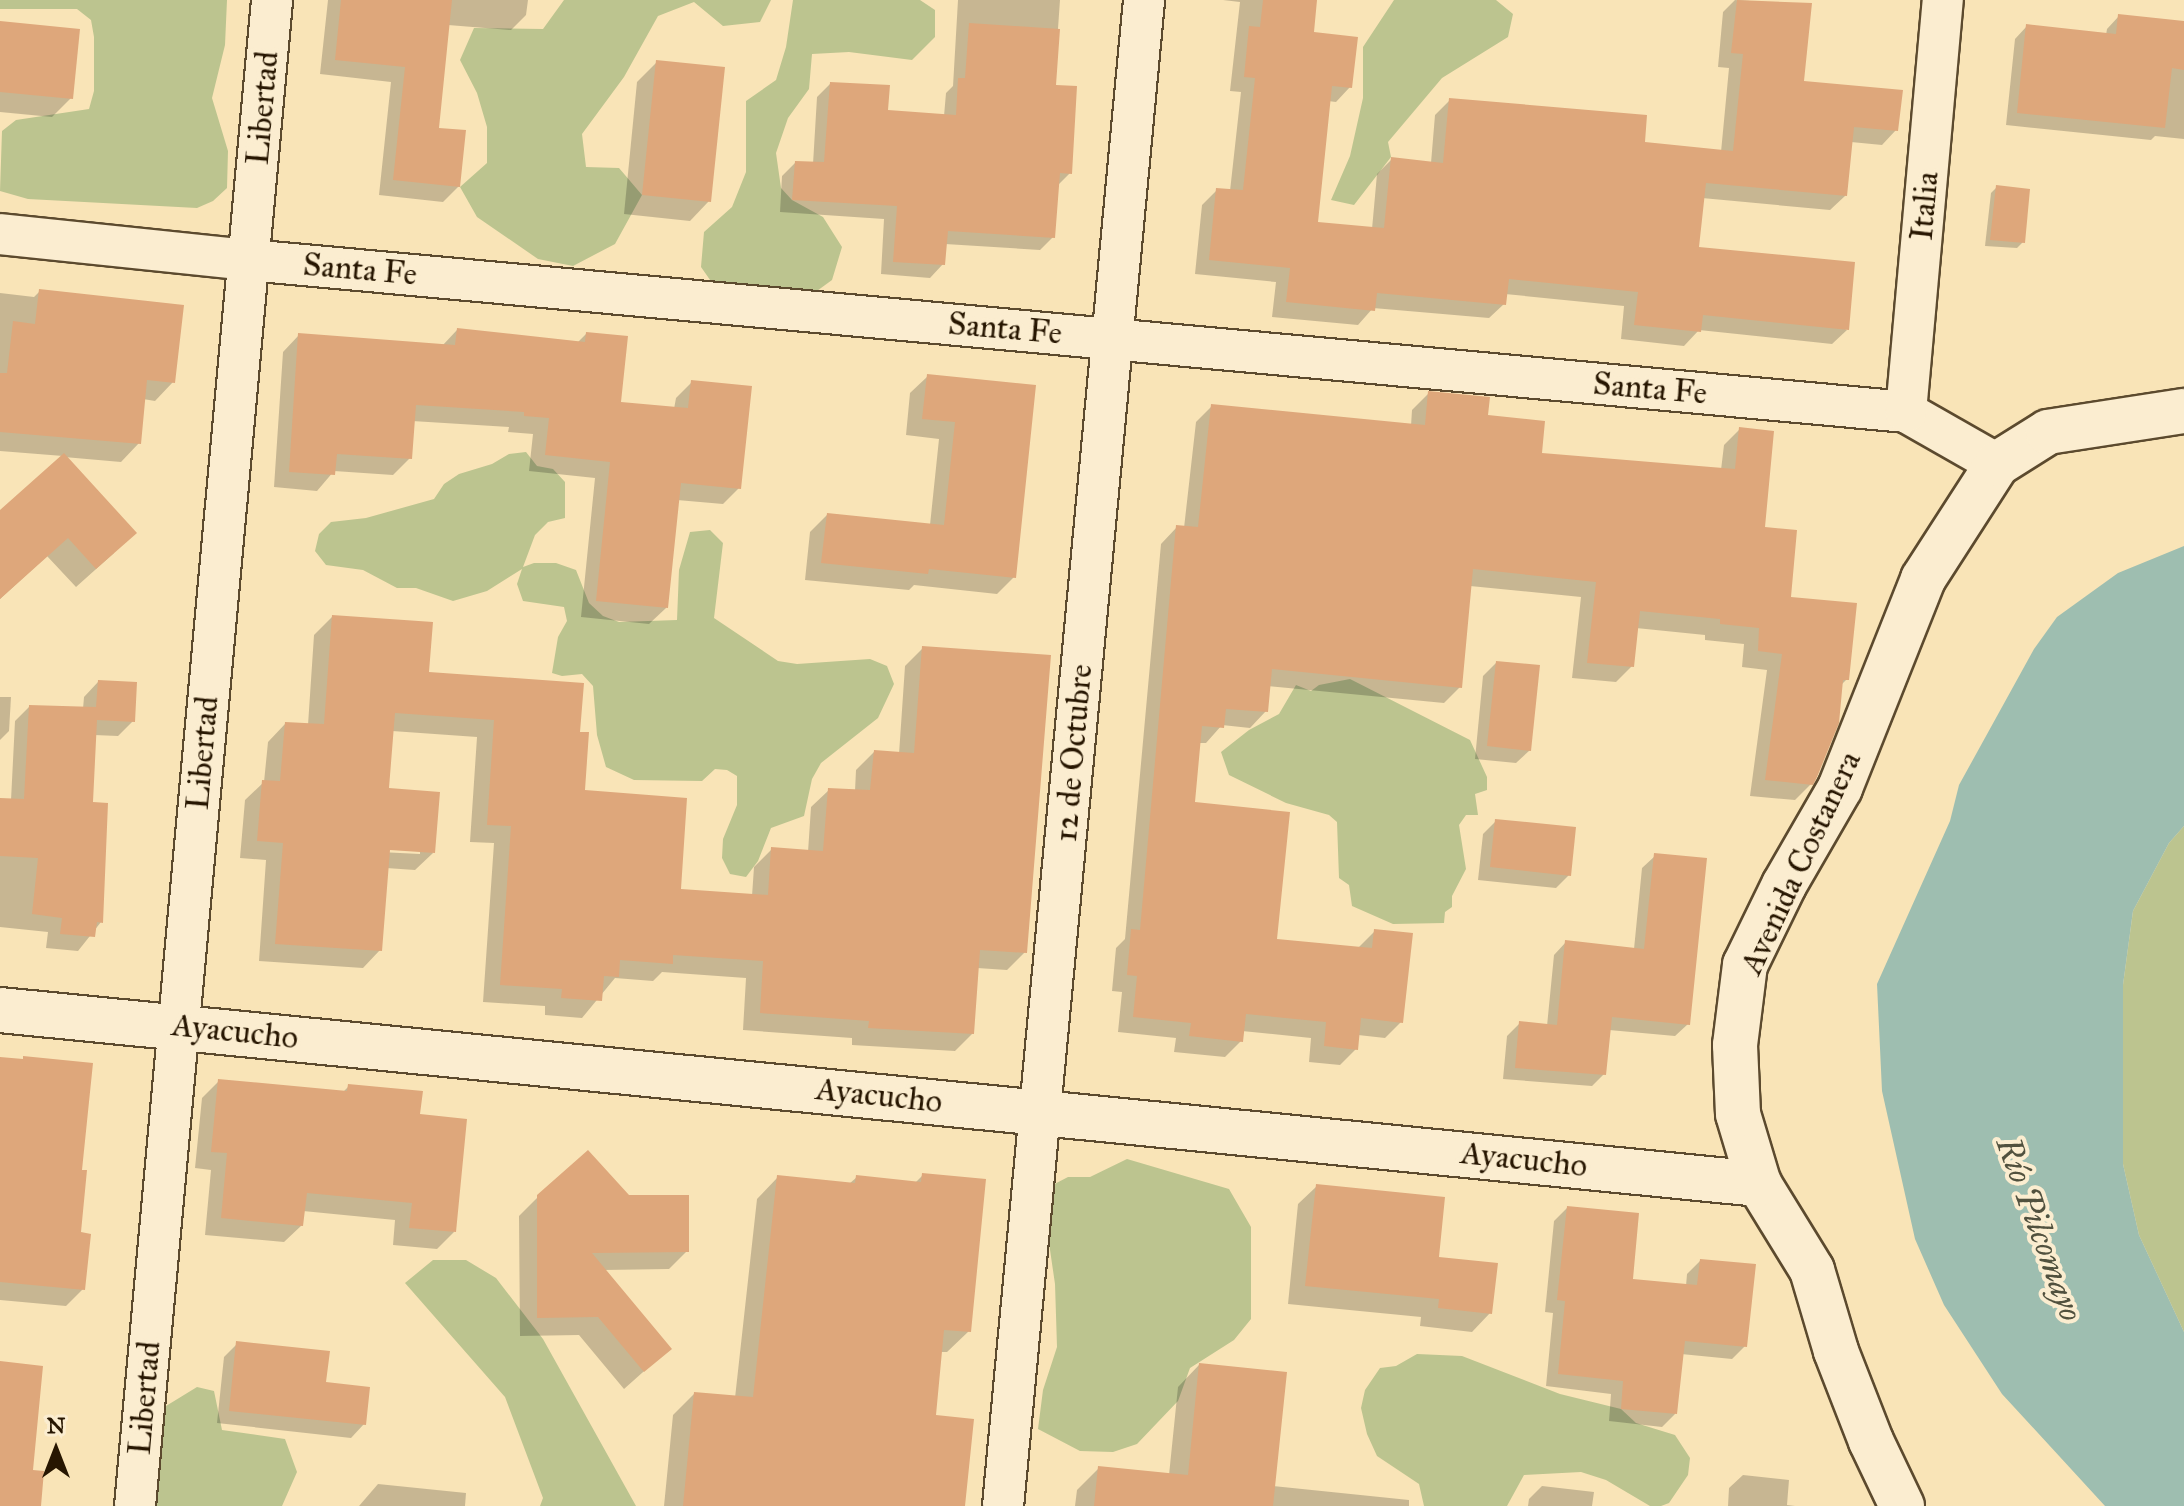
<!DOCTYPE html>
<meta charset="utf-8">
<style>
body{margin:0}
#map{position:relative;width:2184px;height:1506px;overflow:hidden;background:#f9e4b7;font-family:"IM FELL Great Primer",serif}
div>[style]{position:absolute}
.green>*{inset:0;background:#bcc48f}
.water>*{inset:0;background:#9ebeb0}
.shadow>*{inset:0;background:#0003}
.building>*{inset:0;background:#dea77b}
.roads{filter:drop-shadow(2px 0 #5c4a2e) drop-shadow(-2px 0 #5c4a2e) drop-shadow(0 2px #5c4a2e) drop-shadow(0 -2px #5c4a2e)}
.street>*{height:40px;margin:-20px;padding:0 20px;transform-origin:20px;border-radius:20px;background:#fbedd0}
.secondary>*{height:44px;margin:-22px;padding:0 22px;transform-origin:22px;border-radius:22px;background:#fbedd0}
span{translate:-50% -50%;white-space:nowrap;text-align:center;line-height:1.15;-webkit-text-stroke:8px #fbedd0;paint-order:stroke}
.street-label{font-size:32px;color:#271601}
.water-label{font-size:34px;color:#51513e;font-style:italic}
.north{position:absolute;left:16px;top:1410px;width:80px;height:80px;-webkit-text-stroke:6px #fbedd0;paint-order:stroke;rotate:0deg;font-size:22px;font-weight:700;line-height:32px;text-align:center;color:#271601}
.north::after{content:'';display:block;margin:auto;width:28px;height:36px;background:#271601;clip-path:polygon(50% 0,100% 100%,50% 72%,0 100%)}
</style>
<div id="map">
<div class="green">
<div style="clip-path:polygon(0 0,227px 0,225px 45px,212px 98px,228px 151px,227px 188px,213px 201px,197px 208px,28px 199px,0 191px,2px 131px,16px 120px,89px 109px,94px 91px,94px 37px,91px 20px,77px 9px,0 9px)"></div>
<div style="clip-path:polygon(564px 0,771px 0,760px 22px,723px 26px,694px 2px,658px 16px,624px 77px,582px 134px,586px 167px,619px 168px,642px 195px,615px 244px,573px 266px,538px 259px,477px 217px,460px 187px,487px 163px,487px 127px,477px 93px,460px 60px,474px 28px,543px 29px)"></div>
<div style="clip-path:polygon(793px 0,920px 0,935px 10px,935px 37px,912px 60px,849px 52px,812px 54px,809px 89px,788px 118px,776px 153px,781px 188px,792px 200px,823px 217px,842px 247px,832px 280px,799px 304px,722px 297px,701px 267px,704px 232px,732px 207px,746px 172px,746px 101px,776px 80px,786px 47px)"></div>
<div style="clip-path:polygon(1394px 0,1496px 0,1513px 14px,1508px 37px,1442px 78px,1388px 142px,1391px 157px,1354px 205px,1331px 200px,1350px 156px,1363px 98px,1363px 47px)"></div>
<div style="clip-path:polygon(526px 452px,537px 466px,553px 469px,565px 482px,565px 518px,548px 522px,535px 535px,523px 567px,534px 563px,556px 563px,576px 570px,589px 603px,603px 616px,619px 622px,677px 620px,679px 570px,690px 532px,710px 530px,723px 543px,714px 618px,778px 661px,797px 664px,870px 659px,887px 666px,894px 684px,878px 718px,821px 763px,812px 779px,804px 816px,771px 828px,758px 861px,746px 877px,730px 874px,722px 858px,723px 839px,737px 805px,737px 776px,727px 770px,715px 769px,702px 781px,634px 780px,606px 767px,597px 735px,593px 686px,582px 674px,562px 676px,552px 673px,558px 637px,567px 621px,564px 607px,523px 601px,517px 584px,522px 569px,487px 591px,453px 601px,416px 588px,397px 588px,363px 570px,326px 565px,315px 551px,319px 534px,331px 522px,366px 518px,434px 499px,444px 484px,459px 474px,492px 464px,509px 454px)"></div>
<div style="clip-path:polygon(1350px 679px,1470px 740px,1487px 777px,1487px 790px,1475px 794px,1478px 815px,1466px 815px,1459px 825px,1466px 869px,1452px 896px,1452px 907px,1445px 912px,1444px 923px,1393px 924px,1352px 906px,1349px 885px,1339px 878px,1337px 822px,1329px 815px,1286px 803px,1229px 775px,1221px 752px,1249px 730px,1279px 714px,1296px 685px,1311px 691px,1319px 685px)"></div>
<div style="clip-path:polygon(2184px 826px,2184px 1332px,2139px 1235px,2123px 1164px,2123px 985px,2133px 911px,2169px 843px)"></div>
<div style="clip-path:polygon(1127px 1159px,1229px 1189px,1251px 1227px,1251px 1319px,1234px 1340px,1190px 1368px,1178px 1401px,1137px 1444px,1113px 1452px,1080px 1451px,1038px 1429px,1043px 1390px,1057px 1347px,1055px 1284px,1043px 1202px,1045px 1189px,1068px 1177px,1090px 1177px)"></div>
<div style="clip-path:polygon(433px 1260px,466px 1260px,496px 1278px,543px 1339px,636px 1506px,540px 1506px,543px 1498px,505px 1397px,405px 1283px)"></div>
<div style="clip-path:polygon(1417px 1354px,1462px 1356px,1560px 1394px,1621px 1409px,1636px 1423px,1675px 1435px,1690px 1458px,1688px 1475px,1669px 1503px,1661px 1506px,1650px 1506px,1606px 1480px,1581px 1472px,1524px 1475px,1507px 1506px,1424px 1506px,1419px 1484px,1377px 1456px,1367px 1434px,1361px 1408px,1365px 1390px,1380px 1368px,1396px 1366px)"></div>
<div style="clip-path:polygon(197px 1387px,214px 1391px,222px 1430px,285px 1439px,297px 1472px,282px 1506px,117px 1506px,124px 1465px,141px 1434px,166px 1406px)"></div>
</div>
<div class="water">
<div style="clip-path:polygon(2184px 546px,2184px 826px,2169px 843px,2133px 911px,2123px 985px,2123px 1164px,2139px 1235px,2184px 1332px,2184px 1506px,2105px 1506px,2002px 1394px,1944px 1305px,1915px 1239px,1882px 1091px,1877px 984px,1950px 821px,1959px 785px,2034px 649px,2057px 617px,2118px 573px)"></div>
</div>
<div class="shadow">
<div style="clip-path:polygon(328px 0,528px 0,526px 15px,511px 30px,448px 25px,437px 129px,459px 186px,443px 202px,379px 195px,391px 82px,320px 74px)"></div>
<div style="clip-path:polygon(958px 0,1060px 0,1054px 86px,1070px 173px,1057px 186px,1053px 237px,1040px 250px,945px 244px,943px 264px,930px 278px,881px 274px,884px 219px,780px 212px,782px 176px,795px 163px,813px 164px,817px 97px,830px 84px,886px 112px,944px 116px,946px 93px,953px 86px)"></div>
<div style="clip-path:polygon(1223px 0,1315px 0,1312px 34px,1350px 87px,1336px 102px,1328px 101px,1316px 223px,1372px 229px,1377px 174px,1392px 159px,1431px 163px,1435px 115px,1450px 100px,1642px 144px,1721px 152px,1729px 68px,1718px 67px,1723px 12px,1735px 0,1810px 5px,1801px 82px,1896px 130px,1882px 145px,1851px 142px,1845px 196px,1830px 210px,1702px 198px,1697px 249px,1847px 330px,1832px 344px,1699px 330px,1684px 346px,1621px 339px,1624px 306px,1505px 294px,1504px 304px,1489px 318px,1373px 308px,1358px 325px,1272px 317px,1276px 282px,1195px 274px,1202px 205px,1217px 190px,1230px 191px,1241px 92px,1230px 91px,1240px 2px)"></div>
<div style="clip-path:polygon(2119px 16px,2184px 23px,2184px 139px,2155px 136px,2151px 140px,2006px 125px,2015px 39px,2027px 26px,2106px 35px,2107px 29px)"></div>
<div style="clip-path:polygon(0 23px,71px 98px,52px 117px,0 112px)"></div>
<div style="clip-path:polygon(657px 62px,709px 201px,690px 221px,624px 214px,637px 82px)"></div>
<div style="clip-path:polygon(1997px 187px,2023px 242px,2017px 248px,1985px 246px,1991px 193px)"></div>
<div style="clip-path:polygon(40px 291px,173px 382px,155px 401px,143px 399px,139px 443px,121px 462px,64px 457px,114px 553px,76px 587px,47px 556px,0 599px,0 513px,63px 456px,0 451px,0 293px,34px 297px)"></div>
<div style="clip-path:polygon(457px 330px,577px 343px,586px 334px,619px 404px,674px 409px,676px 398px,692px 382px,739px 488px,723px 504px,677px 500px,666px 608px,649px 624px,581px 617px,595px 478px,529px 471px,533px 434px,508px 432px,509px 427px,412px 421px,410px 458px,393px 475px,334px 471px,317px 491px,274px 487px,283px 352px,299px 335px,442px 346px)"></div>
<div style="clip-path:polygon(928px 376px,1034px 387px,1014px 577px,997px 594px,914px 585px,909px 590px,805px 580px,810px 532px,827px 515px,930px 525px,939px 439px,906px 435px,910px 393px)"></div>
<div style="clip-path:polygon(1429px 393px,1486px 417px,1540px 455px,1721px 470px,1724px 445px,1740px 429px,1763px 529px,1788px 599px,1847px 679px,1841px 685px,1811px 784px,1795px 800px,1750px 796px,1767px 670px,1742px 667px,1744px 644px,1705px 640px,1705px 635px,1636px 628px,1632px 666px,1616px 682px,1572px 678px,1581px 597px,1470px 586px,1460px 687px,1444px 703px,1268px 686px,1266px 711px,1250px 728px,1222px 725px,1206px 743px,1198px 743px,1192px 804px,1275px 940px,1358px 948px,1375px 931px,1401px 1022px,1385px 1038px,1358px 1035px,1356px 1049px,1340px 1065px,1309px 1062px,1311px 1038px,1242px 1031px,1241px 1041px,1225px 1057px,1174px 1052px,1176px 1038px,1118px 1032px,1122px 992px,1112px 991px,1116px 948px,1125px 939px,1161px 544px,1177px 527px,1184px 528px,1196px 422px,1212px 406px,1411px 426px,1412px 410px)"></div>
<div style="clip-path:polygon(evenodd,332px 617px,427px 674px,578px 734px,583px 791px,679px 890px,752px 896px,754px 867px,772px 849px,808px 852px,811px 807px,829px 790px,855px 791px,856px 770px,874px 752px,899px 754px,905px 666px,923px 648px,1025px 952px,1007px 970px,977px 968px,973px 1033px,955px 1051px,852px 1045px,852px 1038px,743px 1030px,746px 978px,662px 972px,653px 981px,615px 978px,582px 1018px,545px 1015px,545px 1006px,483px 1002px,494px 843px,470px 842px,477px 737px,392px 731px,387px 790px,433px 853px,415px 870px,386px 868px,380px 950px,363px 968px,259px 961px,266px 860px,240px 858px,245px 800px,264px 782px,268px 742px,285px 724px,308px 725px,314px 635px,332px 617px,380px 848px,420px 850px,420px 854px,380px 852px,380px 848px)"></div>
<div style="clip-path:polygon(1496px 663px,1530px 750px,1516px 763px,1475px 759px,1483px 676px)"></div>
<div style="clip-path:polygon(98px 682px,133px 721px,118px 736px,94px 735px,90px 804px,101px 922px,78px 951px,46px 948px,48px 932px,0 927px,0 800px,11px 800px,15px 721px,29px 707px,83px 709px,84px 697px)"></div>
<div style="clip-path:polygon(0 697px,11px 697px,9px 731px,0 740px)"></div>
<div style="clip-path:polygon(1496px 821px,1569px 875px,1556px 888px,1478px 880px,1483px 834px)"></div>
<div style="clip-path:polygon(1655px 856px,1688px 1024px,1675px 1036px,1609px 1030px,1604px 1074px,1592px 1086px,1503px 1079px,1507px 1036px,1520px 1023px,1547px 1026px,1554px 955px,1566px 942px,1634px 949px,1642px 868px)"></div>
<div style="clip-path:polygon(0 1057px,80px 1171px,78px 1234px,83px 1289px,66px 1306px,0 1300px)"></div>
<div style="clip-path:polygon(219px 1081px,342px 1093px,349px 1086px,418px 1115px,454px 1232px,437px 1249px,393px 1245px,395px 1220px,303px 1211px,302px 1225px,284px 1242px,205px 1235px,211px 1170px,195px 1168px,202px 1098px)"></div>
<div style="clip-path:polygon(923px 1175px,969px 1331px,947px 1352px,940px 1352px,934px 1417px,963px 1506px,664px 1506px,673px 1415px,694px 1394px,735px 1398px,757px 1199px,778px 1177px,849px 1184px,857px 1177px,915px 1183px)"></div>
<div style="clip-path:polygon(1317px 1186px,1437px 1259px,1490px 1313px,1472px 1332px,1420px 1326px,1421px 1317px,1288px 1304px,1298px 1204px)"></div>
<div style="clip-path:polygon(538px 1197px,628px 1197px,687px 1251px,669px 1269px,604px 1270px,670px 1348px,624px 1389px,579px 1335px,520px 1336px,519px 1216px)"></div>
<div style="clip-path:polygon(1567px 1208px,1630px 1281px,1686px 1286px,1687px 1274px,1700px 1261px,1745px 1346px,1732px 1359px,1681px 1354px,1675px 1414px,1662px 1427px,1609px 1421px,1611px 1394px,1546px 1386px,1553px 1313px,1545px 1312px,1554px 1221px)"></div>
<div style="clip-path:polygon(237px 1344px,324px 1383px,364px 1424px,351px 1438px,217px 1423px,224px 1357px)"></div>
<div style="clip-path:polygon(1199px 1365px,1273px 1486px,1409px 1500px,1409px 1506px,1075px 1506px,1077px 1490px,1099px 1468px,1169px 1475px,1178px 1387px)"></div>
<div style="clip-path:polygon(1743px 1475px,1789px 1480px,1787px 1505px,1795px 1506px,1728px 1506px,1729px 1488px)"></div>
<div style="clip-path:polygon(378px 1484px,466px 1493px,465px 1506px,359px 1506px)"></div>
<div style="clip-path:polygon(1542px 1486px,1594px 1492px,1592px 1506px,1528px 1506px,1529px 1499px)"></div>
</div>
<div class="building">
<div style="clip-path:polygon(341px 0,452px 0,439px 128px,466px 130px,460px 187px,393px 180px,405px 67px,335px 60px)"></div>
<div style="clip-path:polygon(1263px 0,1317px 0,1314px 32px,1358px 37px,1352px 88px,1332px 86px,1318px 222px,1384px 228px,1391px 157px,1443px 163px,1449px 98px,1647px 115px,1645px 142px,1733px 151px,1743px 54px,1731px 53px,1737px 0,1812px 3px,1804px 81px,1903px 90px,1898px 131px,1854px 127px,1847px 196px,1706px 183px,1699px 247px,1855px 262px,1849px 330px,1703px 315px,1701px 332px,1634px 325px,1638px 292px,1509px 279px,1506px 305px,1377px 293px,1375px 311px,1286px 302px,1290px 268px,1209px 260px,1216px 188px,1243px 190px,1255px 78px,1244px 77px,1249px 26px,1260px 27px)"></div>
<div style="clip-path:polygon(2118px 14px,2184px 21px,2184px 70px,2172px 68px,2165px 128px,2017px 113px,2026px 24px,2116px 34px)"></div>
<div style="clip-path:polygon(0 21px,80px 29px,73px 99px,0 92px)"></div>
<div style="clip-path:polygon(969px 23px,1060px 29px,1056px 85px,1077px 86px,1072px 174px,1060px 173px,1055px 238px,948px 231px,945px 265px,893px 262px,897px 206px,792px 200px,795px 161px,824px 162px,830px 82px,890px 85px,888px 110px,956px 115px,958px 78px,965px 78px)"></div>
<div style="clip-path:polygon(656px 60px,725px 67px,711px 202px,642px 195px)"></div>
<div style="clip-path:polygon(1996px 185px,2030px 189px,2025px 243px,1990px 240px)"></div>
<div style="clip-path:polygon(39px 289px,184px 305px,175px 383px,147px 380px,141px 444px,0 432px,0 373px,7px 373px,13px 321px,35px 324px)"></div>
<div style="clip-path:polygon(457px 328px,585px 342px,586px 332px,628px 336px,621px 402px,688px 408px,691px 380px,752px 386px,741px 489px,681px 483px,668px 608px,596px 601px,610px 462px,545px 455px,549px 418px,524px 416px,524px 412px,416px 405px,412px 459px,337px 454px,335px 475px,289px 472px,298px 333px,455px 345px)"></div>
<div style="clip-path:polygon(927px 374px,1036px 385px,1016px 578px,929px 569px,928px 574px,821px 563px,827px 513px,944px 525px,955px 422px,922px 419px)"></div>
<div style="clip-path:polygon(1428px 391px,1490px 397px,1488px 415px,1545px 421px,1542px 453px,1735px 469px,1739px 427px,1774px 431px,1765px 527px,1797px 530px,1791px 597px,1857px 603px,1849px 680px,1843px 680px,1839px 723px,1817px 777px,1813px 785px,1765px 780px,1782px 654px,1758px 651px,1759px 628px,1720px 624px,1720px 619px,1640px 611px,1634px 667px,1587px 663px,1596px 582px,1473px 569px,1462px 688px,1272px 669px,1268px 712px,1226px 709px,1224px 728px,1202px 726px,1195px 802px,1290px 812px,1277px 939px,1372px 948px,1374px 929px,1413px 933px,1403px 1023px,1361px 1018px,1358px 1050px,1324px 1046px,1326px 1022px,1246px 1014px,1243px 1042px,1189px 1036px,1191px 1023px,1133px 1017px,1137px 976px,1127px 975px,1131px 929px,1140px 930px,1176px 525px,1198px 527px,1211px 404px,1425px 425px)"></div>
<div style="clip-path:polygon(64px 453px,137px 533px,96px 569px,68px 538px,0 599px,0 510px)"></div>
<div style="clip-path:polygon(332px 615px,433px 622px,429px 672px,584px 683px,580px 732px,589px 732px,585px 790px,687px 798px,681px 889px,768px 895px,771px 847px,823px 851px,828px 788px,870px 790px,874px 750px,914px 753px,922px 646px,1051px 655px,1027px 953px,980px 950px,974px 1034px,868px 1028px,869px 1021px,760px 1013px,763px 961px,673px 955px,673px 964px,620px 960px,619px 977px,604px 976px,602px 1001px,561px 998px,562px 989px,500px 985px,511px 826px,487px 825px,494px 720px,395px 713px,389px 788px,440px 792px,435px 853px,390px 850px,382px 951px,275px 944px,283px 843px,257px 841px,262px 780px,280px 781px,285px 722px,324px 724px)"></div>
<div style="clip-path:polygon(1496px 661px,1540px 665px,1531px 751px,1487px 746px)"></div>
<div style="clip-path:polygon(98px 680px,137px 682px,135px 722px,97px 720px,93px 802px,108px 803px,103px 923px,97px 922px,95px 937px,60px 934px,62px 918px,32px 914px,38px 858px,0 856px,0 798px,24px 799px,29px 705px,96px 707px)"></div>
<div style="clip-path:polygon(1495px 819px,1576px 827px,1571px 876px,1490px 867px)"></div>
<div style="clip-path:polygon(1654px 853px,1707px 858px,1690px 1025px,1612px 1017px,1606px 1075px,1515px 1068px,1519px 1021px,1557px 1025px,1565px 940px,1644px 949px)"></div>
<div style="clip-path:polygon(23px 1056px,93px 1063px,82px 1170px,87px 1170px,81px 1232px,91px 1234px,85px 1290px,0 1282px,0 1057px,23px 1059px)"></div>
<div style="clip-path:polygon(218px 1079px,347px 1091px,348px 1084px,423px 1091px,420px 1114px,467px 1119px,456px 1232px,409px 1228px,412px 1203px,307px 1193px,303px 1226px,221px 1218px,227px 1153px,211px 1152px)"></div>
<div style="clip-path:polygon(588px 1150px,629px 1195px,689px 1195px,689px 1252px,592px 1253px,672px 1349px,644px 1372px,598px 1317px,537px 1318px,537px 1195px)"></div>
<div style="clip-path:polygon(922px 1173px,986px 1179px,971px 1332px,944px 1330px,936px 1415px,974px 1419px,965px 1506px,683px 1506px,694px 1392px,753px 1397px,777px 1175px,855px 1183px,856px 1175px,921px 1182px)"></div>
<div style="clip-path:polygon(1316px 1184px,1445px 1197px,1439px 1257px,1498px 1263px,1492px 1314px,1438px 1308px,1439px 1299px,1305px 1286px)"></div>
<div style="clip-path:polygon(1567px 1206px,1639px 1213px,1633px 1279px,1697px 1285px,1700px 1259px,1756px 1264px,1747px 1347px,1685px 1341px,1677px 1414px,1621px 1409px,1623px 1381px,1558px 1374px,1565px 1301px,1557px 1300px)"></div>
<div style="clip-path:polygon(236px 1341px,330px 1351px,326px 1382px,370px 1387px,366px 1425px,229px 1411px)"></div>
<div style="clip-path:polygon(0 1361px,43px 1366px,33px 1470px,44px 1471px,41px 1506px,0 1506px)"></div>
<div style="clip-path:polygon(1199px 1363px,1287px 1372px,1273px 1506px,1094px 1506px,1098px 1466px,1188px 1475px)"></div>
</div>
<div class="roads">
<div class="street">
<div style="left:0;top:234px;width:250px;rotate:6deg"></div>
<div style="left:249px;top:260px;width:1664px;rotate:5.24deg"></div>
<div style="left:1906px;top:412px;width:105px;rotate:29.7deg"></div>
<div style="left:1906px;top:412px;width:414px;rotate:-84.9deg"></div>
<div style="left:135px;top:1506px;width:1512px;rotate:-84.8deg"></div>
<div style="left:1003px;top:1506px;width:1513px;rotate:-84.65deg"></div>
</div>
<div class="secondary">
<div style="left:0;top:1010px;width:1768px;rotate:5.65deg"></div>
<div style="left:1902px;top:1506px;width:72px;rotate:-115.5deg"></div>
<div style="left:1871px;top:1441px;width:97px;rotate:-111.3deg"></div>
<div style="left:1836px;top:1351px;width:84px;rotate:-106.5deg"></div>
<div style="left:1812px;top:1270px;width:101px;rotate:-121.6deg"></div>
<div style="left:1759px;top:1184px;width:73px;rotate:-106.7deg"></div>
<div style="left:1738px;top:1114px;width:69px;rotate:-92.5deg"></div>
<div style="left:1735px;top:1045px;width:81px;rotate:-82.9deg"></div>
<div style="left:1745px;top:965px;width:89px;rotate:-64deg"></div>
<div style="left:1784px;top:885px;width:112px;rotate:-60deg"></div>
<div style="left:1840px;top:788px;width:225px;rotate:-68.3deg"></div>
<div style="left:1923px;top:579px;width:137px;rotate:-57.2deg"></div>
<div style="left:1997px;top:464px;width:60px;rotate:-32.1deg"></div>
<div style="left:2048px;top:432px;width:138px;rotate:-8.8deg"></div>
</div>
</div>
<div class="street-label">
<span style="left:263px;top:108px;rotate:-85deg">Libertad</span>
<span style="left:1925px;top:206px;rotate:-85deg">Italia</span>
<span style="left:360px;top:270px;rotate:5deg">Santa Fe</span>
<span style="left:1005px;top:329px;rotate:5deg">Santa Fe</span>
<span style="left:1650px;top:389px;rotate:5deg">Santa Fe</span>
<span style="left:203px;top:753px;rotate:-85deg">Libertad</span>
<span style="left:1074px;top:753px;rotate:-85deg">12 de Octubre</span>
<span style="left:1801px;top:863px;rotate:-65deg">Avenida Costanera</span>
<span style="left:235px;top:1032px;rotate:6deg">Ayacucho</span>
<span style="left:879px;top:1096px;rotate:6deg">Ayacucho</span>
<span style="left:1524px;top:1160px;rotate:6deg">Ayacucho</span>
<span style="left:145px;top:1398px;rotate:-85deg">Libertad</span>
</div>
<div class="water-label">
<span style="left:2040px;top:1229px;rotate:70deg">Río Pilcomayo</span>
</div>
<div class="north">N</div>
</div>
